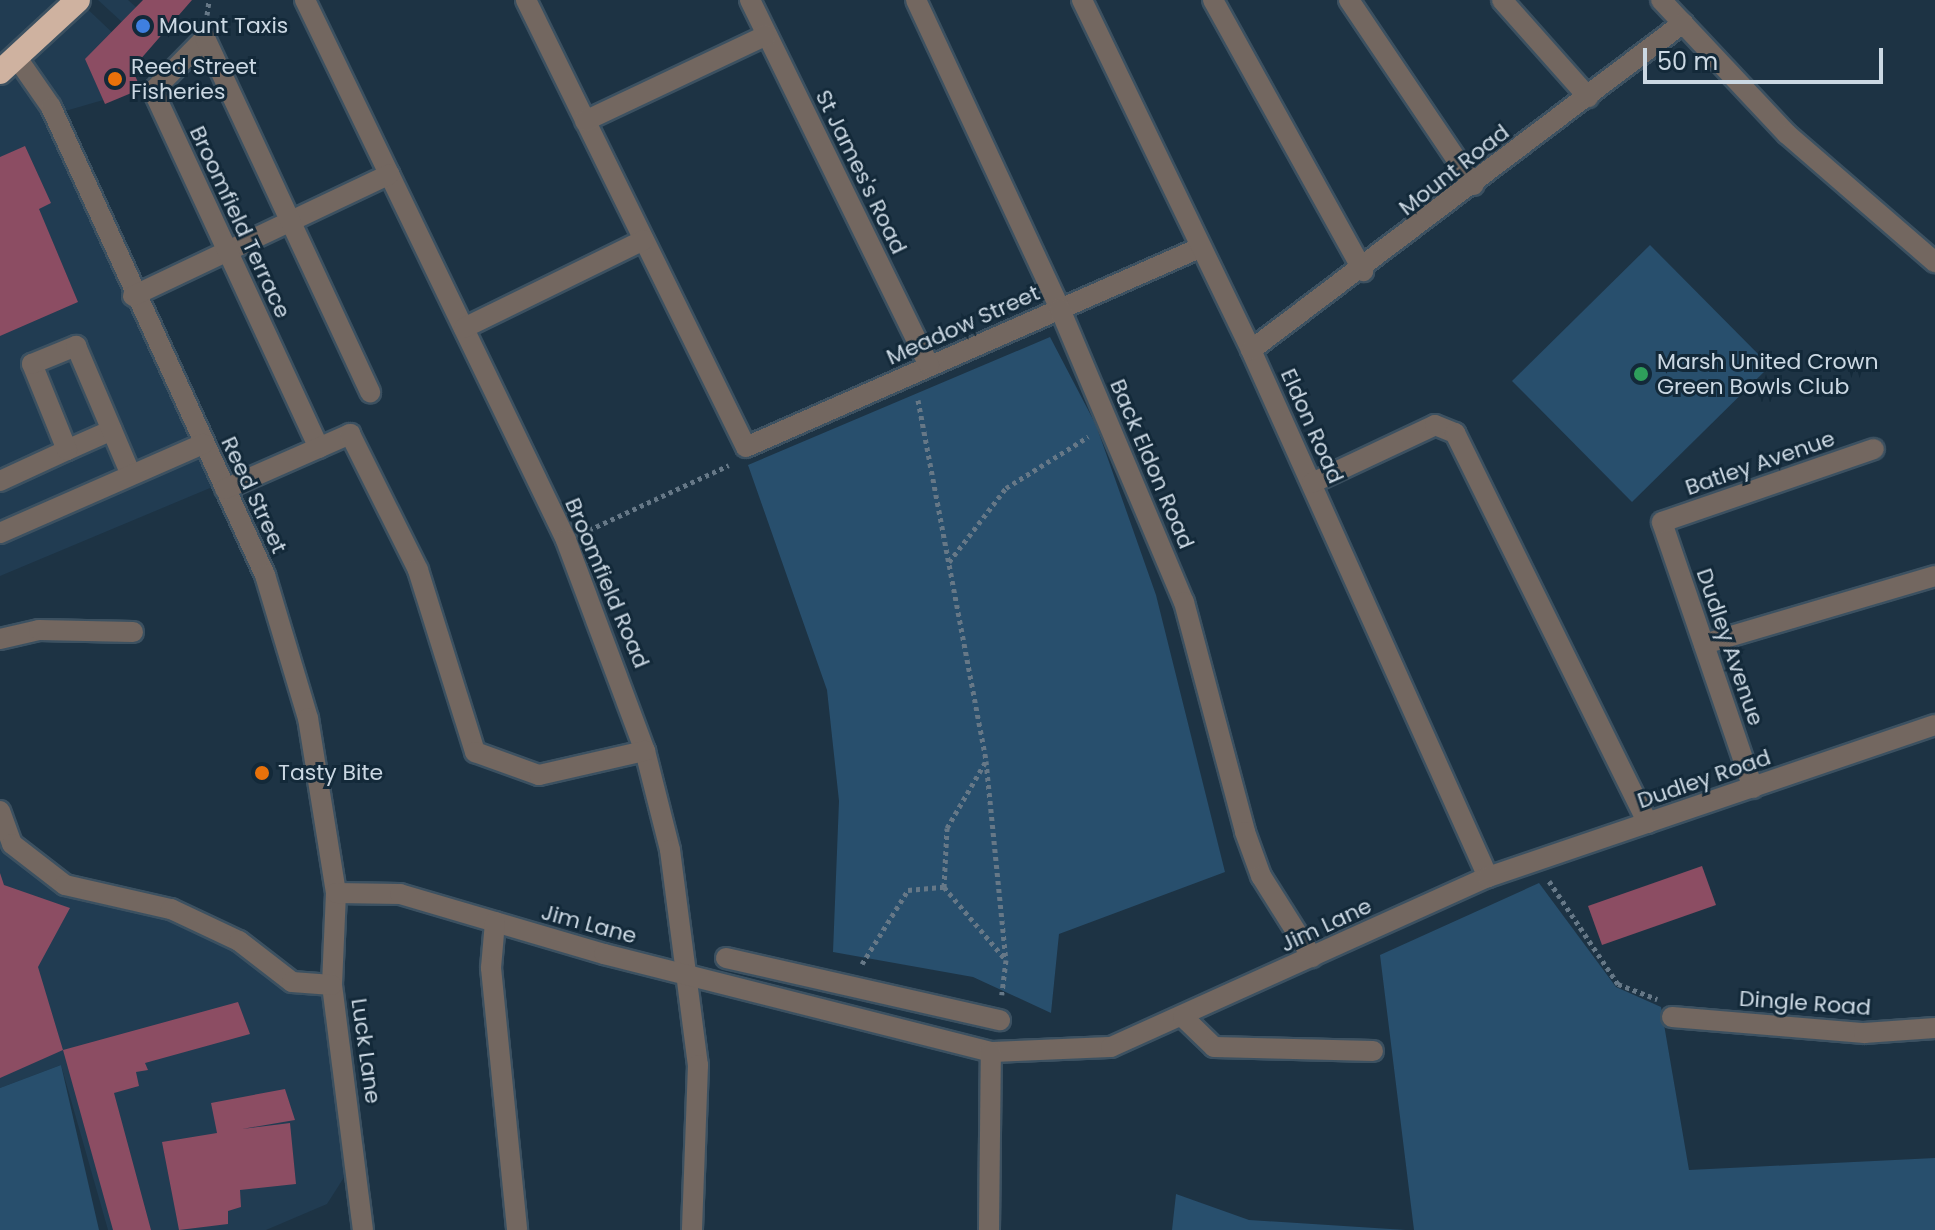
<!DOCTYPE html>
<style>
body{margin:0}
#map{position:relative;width:1935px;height:1230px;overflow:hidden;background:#1d3344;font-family:Poppins,sans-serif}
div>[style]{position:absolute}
.built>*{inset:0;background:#213c52}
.green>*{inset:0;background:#284f6d}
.building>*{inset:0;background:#8c4d63}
.path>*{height:5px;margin-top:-2.5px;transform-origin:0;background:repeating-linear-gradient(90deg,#667887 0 4px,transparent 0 8px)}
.roads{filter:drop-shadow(2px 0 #3c5161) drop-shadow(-2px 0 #3c5161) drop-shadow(0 2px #3c5161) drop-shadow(0 -2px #3c5161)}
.minor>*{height:20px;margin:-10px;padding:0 10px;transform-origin:10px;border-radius:10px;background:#736760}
.highway>*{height:24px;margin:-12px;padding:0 12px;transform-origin:12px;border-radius:12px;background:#cfb2a0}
.dots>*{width:22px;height:22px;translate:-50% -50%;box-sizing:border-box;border:4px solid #132939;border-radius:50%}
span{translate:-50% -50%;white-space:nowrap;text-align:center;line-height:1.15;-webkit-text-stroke:6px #132939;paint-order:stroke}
.poi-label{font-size:22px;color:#cbd8e3}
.left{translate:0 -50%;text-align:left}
.street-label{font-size:22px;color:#cbd8e3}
.scale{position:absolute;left:1643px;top:48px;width:240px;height:36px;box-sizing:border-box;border:4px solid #cbd8e3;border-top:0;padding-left:10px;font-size:24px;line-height:28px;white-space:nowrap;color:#cbd8e3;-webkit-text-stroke:6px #132939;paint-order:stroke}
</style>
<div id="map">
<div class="built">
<div style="clip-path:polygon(0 0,78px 0,140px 59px,132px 69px,141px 89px,55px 114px,222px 483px,0 576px)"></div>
<div style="clip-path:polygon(98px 0,128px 0,163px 31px,122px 22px)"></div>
<div style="clip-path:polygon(0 813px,42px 873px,171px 909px,292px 982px,332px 985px,357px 1157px,327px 1204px,266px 1230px,108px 1230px,61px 1065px,0 1088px)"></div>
</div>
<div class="green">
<div style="clip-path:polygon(1650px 245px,1770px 366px,1632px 502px,1512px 381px)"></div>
<div style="clip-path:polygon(1050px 337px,1096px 425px,1156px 595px,1225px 872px,1059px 934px,1051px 1013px,973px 977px,833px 952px,839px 801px,827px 690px,748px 465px)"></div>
<div style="clip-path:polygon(1539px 883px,1616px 987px,1661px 1007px,1689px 1170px,1935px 1158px,1935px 1230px,1414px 1230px,1380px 955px)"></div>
<div style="clip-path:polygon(61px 1065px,99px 1230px,0 1230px,0 1088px)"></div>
<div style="clip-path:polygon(1176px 1194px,1249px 1220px,1406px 1230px,1172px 1230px)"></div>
</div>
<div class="building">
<div style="clip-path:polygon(143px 0,192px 0,132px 69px,141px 89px,105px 104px,85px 59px)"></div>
<div style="clip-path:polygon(25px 146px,51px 203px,39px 209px,78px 302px,0 336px,0 157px)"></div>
<div style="clip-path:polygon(1702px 866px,1716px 905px,1602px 945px,1588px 906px)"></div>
<div style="clip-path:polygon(0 873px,4px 885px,70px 908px,38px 967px,63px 1050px,238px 1002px,250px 1034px,145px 1063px,148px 1070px,136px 1072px,139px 1086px,114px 1093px,151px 1230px,113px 1230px,63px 1050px,0 1078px)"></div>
<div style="clip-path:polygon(285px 1089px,295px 1120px,242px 1129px,290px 1123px,296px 1184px,240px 1190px,241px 1207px,228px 1211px,228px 1224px,179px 1230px,162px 1142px,217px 1133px,211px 1103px)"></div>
</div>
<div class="path">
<div style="left:207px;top:15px;width:15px;rotate:-82deg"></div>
<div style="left:918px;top:400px;width:367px;rotate:79.3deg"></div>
<div style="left:589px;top:530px;width:154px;rotate:-24.9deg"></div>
<div style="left:949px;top:562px;width:93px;rotate:-52.4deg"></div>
<div style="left:1006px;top:488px;width:97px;rotate:-31.9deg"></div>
<div style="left:1549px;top:881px;width:124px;rotate:56.2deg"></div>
<div style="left:1618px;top:984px;width:42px;rotate:21deg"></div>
<div style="left:944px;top:887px;width:59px;rotate:-87.1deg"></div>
<div style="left:947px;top:828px;width:78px;rotate:-59.8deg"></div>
<div style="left:986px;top:761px;width:200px;rotate:84.3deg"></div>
<div style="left:862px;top:964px;width:87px;rotate:-58.1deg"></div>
<div style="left:908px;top:890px;width:36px;rotate:-5deg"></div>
<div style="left:944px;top:887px;width:96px;rotate:49.7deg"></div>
<div style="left:1006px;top:960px;width:35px;rotate:97deg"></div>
</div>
<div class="roads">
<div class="minor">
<div style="left:305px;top:0;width:600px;rotate:64.2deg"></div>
<div style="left:566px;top:540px;width:225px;rotate:69.5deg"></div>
<div style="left:645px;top:751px;width:102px;rotate:75.8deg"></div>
<div style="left:670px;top:850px;width:217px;rotate:82.6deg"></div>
<div style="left:698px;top:1065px;width:165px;rotate:92.1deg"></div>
<div style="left:526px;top:0;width:498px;rotate:63.8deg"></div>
<div style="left:746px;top:447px;width:496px;rotate:-23.7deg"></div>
<div style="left:750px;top:0;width:407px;rotate:63.9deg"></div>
<div style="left:916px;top:0;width:341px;rotate:65deg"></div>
<div style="left:1060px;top:309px;width:318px;rotate:67.1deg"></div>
<div style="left:1184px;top:602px;width:238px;rotate:75.1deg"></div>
<div style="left:1245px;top:832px;width:47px;rotate:70deg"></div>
<div style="left:1261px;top:876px;width:96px;rotate:57.8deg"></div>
<div style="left:1082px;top:0;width:389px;rotate:64.2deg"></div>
<div style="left:1251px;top:350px;width:578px;rotate:65.79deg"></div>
<div style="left:1213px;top:0;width:310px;rotate:61deg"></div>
<div style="left:1349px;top:0;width:223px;rotate:56deg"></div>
<div style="left:1502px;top:0;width:130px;rotate:48.4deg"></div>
<div style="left:1661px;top:0;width:184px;rotate:46.8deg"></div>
<div style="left:1787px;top:134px;width:196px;rotate:40.9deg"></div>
<div style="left:17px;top:58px;width:60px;rotate:55.2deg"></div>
<div style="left:51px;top:107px;width:515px;rotate:65.43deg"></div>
<div style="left:265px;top:575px;width:149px;rotate:73.3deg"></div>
<div style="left:308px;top:718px;width:177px;rotate:80.9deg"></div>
<div style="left:336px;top:893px;width:92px;rotate:92.5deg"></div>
<div style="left:332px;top:985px;width:247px;rotate:82.8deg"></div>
<div style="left:585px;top:121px;width:201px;rotate:-25.3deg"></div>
<div style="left:133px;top:296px;width:284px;rotate:-25.4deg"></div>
<div style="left:464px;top:328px;width:200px;rotate:-26.1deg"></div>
<div style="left:1251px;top:350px;width:542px;rotate:-37.12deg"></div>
<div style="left:319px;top:448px;width:394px;rotate:-114.9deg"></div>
<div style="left:153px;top:91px;width:74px;rotate:-45.5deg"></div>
<div style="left:205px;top:38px;width:391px;rotate:65deg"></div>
<div style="left:67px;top:450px;width:49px;rotate:-24deg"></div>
<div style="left:0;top:481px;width:74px;rotate:-24.8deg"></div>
<div style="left:67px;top:450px;width:93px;rotate:-112.1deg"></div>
<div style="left:32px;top:364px;width:48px;rotate:-22.2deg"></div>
<div style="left:76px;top:346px;width:140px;rotate:66.9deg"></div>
<div style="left:1312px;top:483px;width:136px;rotate:-25.2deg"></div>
<div style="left:1435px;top:425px;width:22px;rotate:22deg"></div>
<div style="left:1455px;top:433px;width:435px;rotate:63.7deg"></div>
<div style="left:225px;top:489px;width:137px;rotate:-23.7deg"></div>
<div style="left:350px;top:434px;width:152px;rotate:63.4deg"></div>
<div style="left:418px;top:570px;width:191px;rotate:72.6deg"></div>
<div style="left:475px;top:752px;width:68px;rotate:19.8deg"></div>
<div style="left:539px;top:775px;width:109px;rotate:-12.8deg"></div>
<div style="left:0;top:533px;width:222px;rotate:-23.7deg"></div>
<div style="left:0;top:639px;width:40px;rotate:-13deg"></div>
<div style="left:39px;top:630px;width:94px;rotate:1.2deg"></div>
<div style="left:1704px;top:644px;width:241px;rotate:-16.4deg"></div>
<div style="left:1753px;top:788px;width:281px;rotate:-108.9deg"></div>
<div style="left:1662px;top:522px;width:224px;rotate:-19deg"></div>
<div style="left:0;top:811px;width:35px;rotate:70deg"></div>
<div style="left:12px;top:844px;width:67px;rotate:37.7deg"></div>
<div style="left:65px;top:885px;width:109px;rotate:12.8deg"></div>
<div style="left:171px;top:909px;width:75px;rotate:25.2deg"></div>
<div style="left:239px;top:941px;width:67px;rotate:37.7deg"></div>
<div style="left:292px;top:982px;width:40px;rotate:4.3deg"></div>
<div style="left:336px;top:893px;width:64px;rotate:0.9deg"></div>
<div style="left:400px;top:894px;width:213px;rotate:16.4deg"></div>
<div style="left:604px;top:954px;width:399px;rotate:14.2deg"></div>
<div style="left:991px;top:1052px;width:120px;rotate:-2.4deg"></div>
<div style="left:1111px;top:1047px;width:414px;rotate:-24.3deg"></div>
<div style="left:1488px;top:877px;width:472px;rotate:-18.8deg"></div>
<div style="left:495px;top:922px;width:46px;rotate:95deg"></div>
<div style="left:491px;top:968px;width:263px;rotate:84.3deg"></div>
<div style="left:726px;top:958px;width:281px;rotate:12.8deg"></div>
<div style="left:1183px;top:1017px;width:43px;rotate:44.1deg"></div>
<div style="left:1214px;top:1047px;width:159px;rotate:1.4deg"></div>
<div style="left:1672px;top:1017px;width:193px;rotate:4.8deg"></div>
<div style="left:1864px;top:1033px;width:71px;rotate:-4deg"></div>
<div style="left:989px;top:1230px;width:178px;rotate:-89.4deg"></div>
</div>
<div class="highway">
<div style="left:0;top:72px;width:106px;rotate:-42.7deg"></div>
</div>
</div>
<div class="dots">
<div style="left:143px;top:26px;background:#3f7fe0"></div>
<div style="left:115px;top:79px;background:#e8710a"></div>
<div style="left:1641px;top:374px;background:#2e9e5b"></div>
<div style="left:262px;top:773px;background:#e8710a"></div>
</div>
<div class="poi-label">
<span class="left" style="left:159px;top:26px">Mount Taxis</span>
<span class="left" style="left:131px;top:79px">Reed Street<br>Fisheries</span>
<span class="left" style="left:1657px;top:374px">Marsh United Crown<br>Green Bowls Club</span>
<span class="left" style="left:278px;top:773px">Tasty Bite</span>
</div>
<div class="street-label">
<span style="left:1454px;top:170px;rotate:-38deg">Mount Road</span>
<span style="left:861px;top:172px;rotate:64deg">St James's Road</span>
<span style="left:240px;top:222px;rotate:65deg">Broomfield Terrace</span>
<span style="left:963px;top:325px;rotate:-24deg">Meadow Street</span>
<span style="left:1312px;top:426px;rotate:66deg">Eldon Road</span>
<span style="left:1760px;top:463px;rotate:-19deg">Batley Avenue</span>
<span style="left:1152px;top:464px;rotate:67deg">Back Eldon Road</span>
<span style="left:254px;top:495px;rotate:65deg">Reed Street</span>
<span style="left:607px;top:583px;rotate:67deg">Broomfield Road</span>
<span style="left:1730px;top:647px;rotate:71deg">Dudley Avenue</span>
<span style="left:1704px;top:779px;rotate:-19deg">Dudley Road</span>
<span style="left:589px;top:924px;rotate:15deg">Jim Lane</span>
<span style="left:1326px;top:925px;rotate:-25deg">Jim Lane</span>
<span style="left:1805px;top:1003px;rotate:4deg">Dingle Road</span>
<span style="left:366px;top:1051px;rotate:82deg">Luck Lane</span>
</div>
<div class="scale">50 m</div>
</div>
